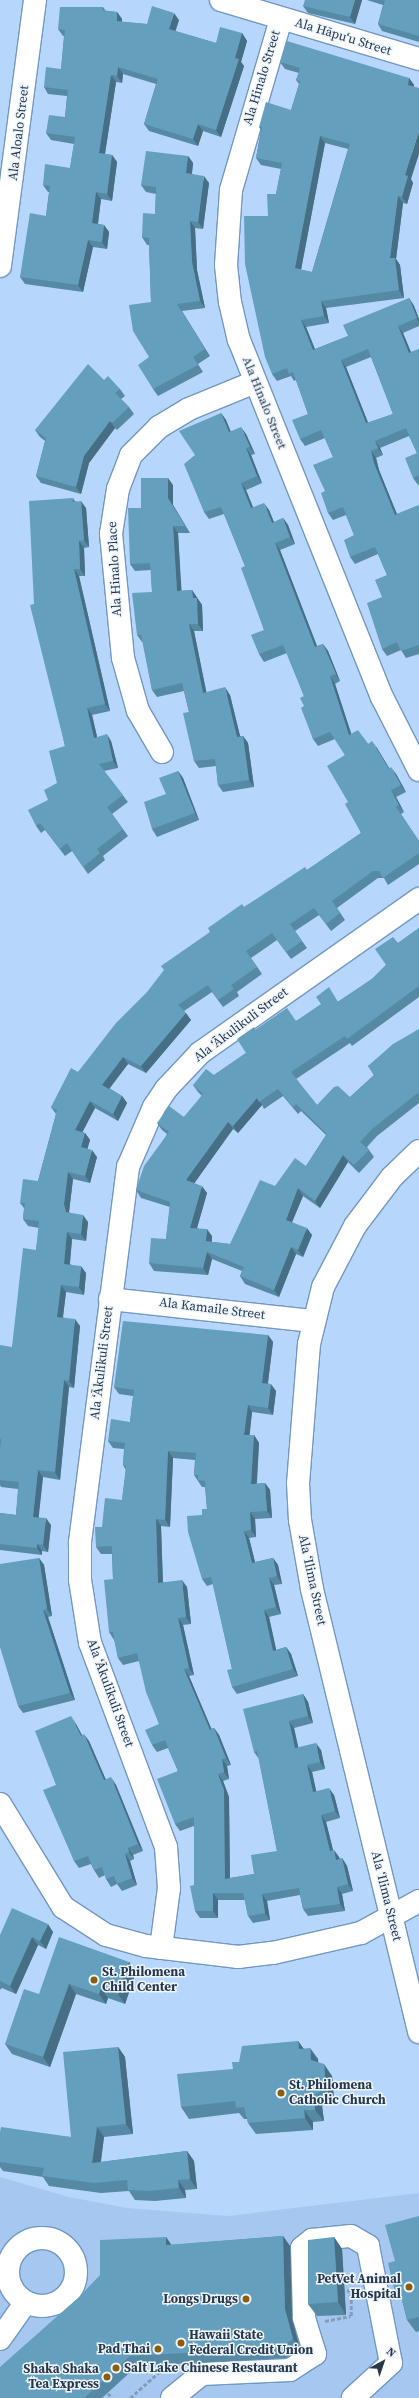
<!DOCTYPE html>
<meta charset="utf-8">
<style>
body{margin:0}
#map{position:relative;width:419px;height:2398px;overflow:hidden;background:#b7d6fb;font-family:"Source Serif 4",serif}
div>[style]{position:absolute}
.built>*{inset:0;background:#a6c8f0}
.path>*{height:2.5px;margin-top:-1.25px;transform-origin:0;background:repeating-linear-gradient(90deg,#829cba 0 4px,transparent 0 6px)}
.roads{filter:drop-shadow(1px 0 #7297c2) drop-shadow(-1px 0 #7297c2) drop-shadow(0 1px #7297c2) drop-shadow(0 -1px #7297c2)}
.minor>*{height:22px;margin:-11px;padding:0 11px;transform-origin:11px;border-radius:11px;background:#fff}
.minor>.ring{margin:-11px;padding:0;box-sizing:content-box;background:none;border:22px solid #fff;border-radius:50%}
.wall>*{inset:0;background:#5689a3}
.shaded-wall>*{inset:0;background:#466f85}
.building>*{inset:0;background:#649fbe}
.dots>*{width:11px;height:11px;translate:-50% -50%;box-sizing:border-box;border:2px solid #edf5fe;border-radius:50%}
span{translate:-50% -50%;white-space:nowrap;text-align:center;line-height:1.15;-webkit-text-stroke:3px #edf5fe;paint-order:stroke}
.street-label{font-size:13px;color:#28384a}
.poi-label{font-size:13px;color:#28384a;font-weight:700}
.left{translate:0 -50%;text-align:left}
.right{translate:-100% -50%;text-align:right}
.north{position:absolute;left:363px;top:2342px;width:40px;height:40px;-webkit-text-stroke:3px #edf5fe;paint-order:stroke;rotate:40deg;font-size:11px;font-weight:700;line-height:16px;text-align:center;color:#28384a}
.north::after{content:'';display:block;margin:auto;width:14px;height:18px;background:#28384a;clip-path:polygon(50% 0,100% 100%,50% 72%,0 100%)}
</style>
<div id="map">
<div class="built">
<div style="clip-path:polygon(0 2177px,69px 2197px,127px 2208px,228px 2216px,419px 2193px,419px 2398px,0 2398px)"></div>
</div>
<div class="path">
<div style="left:325px;top:2321px;width:26px;rotate:-11deg"></div>
<div style="left:351px;top:2316px;width:25px;rotate:-90deg"></div>
<div style="left:351px;top:2291px;width:6px;rotate:180deg"></div>
<div style="left:108px;top:2393px;width:6px;rotate:51deg"></div>
<div style="left:130px;top:2398px;width:50px;rotate:-41.7deg"></div>
</div>
<div class="roads">
<div class="minor">
<div style="left:221px;top:0;width:207px;rotate:16.6deg"></div>
<div style="left:281px;top:19px;width:178px;rotate:106.3deg"></div>
<div style="left:231px;top:190px;width:75px;rotate:93.8deg"></div>
<div style="left:226px;top:265px;width:37px;rotate:84deg"></div>
<div style="left:230px;top:302px;width:39px;rotate:77deg"></div>
<div style="left:239px;top:340px;width:385px;rotate:68.2deg"></div>
<div style="left:382px;top:697px;width:82px;rotate:63.1deg"></div>
<div style="left:0;top:266px;width:268px;rotate:-82.5deg"></div>
<div style="left:162px;top:752px;width:48px;rotate:-120.3deg"></div>
<div style="left:138px;top:711px;width:55px;rotate:-105.8deg"></div>
<div style="left:123px;top:658px;width:125px;rotate:-95.5deg"></div>
<div style="left:111px;top:534px;width:46px;rotate:-81.2deg"></div>
<div style="left:118px;top:489px;width:36px;rotate:-69deg"></div>
<div style="left:131px;top:455px;width:40px;rotate:-45deg"></div>
<div style="left:159px;top:427px;width:35px;rotate:-31deg"></div>
<div style="left:189px;top:409px;width:71px;rotate:-22.2deg"></div>
<div style="left:419px;top:1151px;width:37px;rotate:136deg"></div>
<div style="left:392px;top:1177px;width:61px;rotate:127.1deg"></div>
<div style="left:355px;top:1226px;width:69px;rotate:117.7deg"></div>
<div style="left:323px;top:1287px;width:59px;rotate:103.8deg"></div>
<div style="left:309px;top:1344px;width:139px;rotate:94.5deg"></div>
<div style="left:298px;top:1483px;width:37px;rotate:87deg"></div>
<div style="left:300px;top:1520px;width:70px;rotate:80.1deg"></div>
<div style="left:312px;top:1589px;width:456px;rotate:76.4deg"></div>
<div style="left:110px;top:1299px;width:204px;rotate:6.2deg"></div>
<div style="left:0;top:1804px;width:121px;rotate:58.5deg"></div>
<div style="left:63px;top:1907px;width:51px;rotate:33.1deg"></div>
<div style="left:106px;top:1935px;width:41px;rotate:15.4deg"></div>
<div style="left:146px;top:1946px;width:93px;rotate:6.8deg"></div>
<div style="left:238px;top:1957px;width:35px;rotate:-7deg"></div>
<div style="left:273px;top:1953px;width:90px;rotate:-12.8deg"></div>
<div style="left:361px;top:1933px;width:66px;rotate:-28.9deg"></div>
<div style="left:161px;top:1948px;width:61px;rotate:-82.4deg"></div>
<div style="left:169px;top:1888px;width:41px;rotate:-94.2deg"></div>
<div style="left:166px;top:1847px;width:218px;rotate:-110.4deg"></div>
<div style="left:90px;top:1643px;width:64px;rotate:-99deg"></div>
<div style="left:80px;top:1580px;width:38px;rotate:-90deg"></div>
<div style="left:80px;top:1542px;width:378px;rotate:-82.7deg"></div>
<div style="left:128px;top:1167px;width:65px;rotate:-66.6deg"></div>
<div style="left:154px;top:1107px;width:22px;rotate:-56deg"></div>
<div style="left:166px;top:1089px;width:50px;rotate:-46.6deg"></div>
<div style="left:200px;top:1053px;width:268px;rotate:-35.1deg"></div>
<div class="ring" style="left:8px;top:2238px;width:46px;height:46px"></div>
<div style="left:0;top:2339px;width:45px;rotate:-54.9deg"></div>
<div style="left:172px;top:2398px;width:38px;rotate:-39deg"></div>
<div style="left:202px;top:2374px;width:88px;rotate:-2.6deg"></div>
<div style="left:290px;top:2370px;width:30px;rotate:-33deg"></div>
<div style="left:315px;top:2354px;width:38px;rotate:-107deg"></div>
<div style="left:304px;top:2318px;width:70px;rotate:-91.6deg"></div>
<div style="left:302px;top:2248px;width:13px;rotate:-39deg"></div>
<div style="left:312px;top:2240px;width:39px;rotate:-6deg"></div>
<div style="left:351px;top:2236px;width:20px;rotate:30deg"></div>
<div style="left:368px;top:2246px;width:119px;rotate:78.9deg"></div>
<div style="left:391px;top:2363px;width:52px;rotate:137.4deg"></div>
</div>
</div>
<div class="wall">
<div style="clip-path:polygon(362px 0,355px 24px,308px 13px,303px 6px)"></div>
<div style="clip-path:polygon(367px 0,419px 0,419px 42px,382px 31px,378px 24px,383px 5px)"></div>
<div style="clip-path:polygon(103px 7px,106px 11px,117px 12px,122px 19px,122px 22px,147px 24px,179px 20px,175px 31px,216px 43px,242px 33px,247px 41px,241px 62px,244px 66px,221px 137px,203px 131px,198px 146px,149px 131px,144px 124px,156px 84px,123px 74px,122px 83px,116px 82px,105px 154px,112px 155px,117px 162px,112px 201px,101px 199px,98px 224px,104px 225px,109px 232px,107px 249px,93px 247px,83px 292px,25px 284px,20px 277px,46px 216px,49px 192px,48px 192px,43px 185px,70px 168px,74px 144px,51px 140px,46px 133px,65px 117px,67px 96px,48px 94px,44px 87px,61px 69px,64px 36px,63px 36px,58px 29px)"></div>
<div style="clip-path:polygon(evenodd,280px 62px,409px 78px,414px 85px,411px 179px,413px 183px,407px 204px,403px 203px,396px 259px,400px 265px,404px 298px,326px 308px,329px 323px,306px 327px,315px 349px,348px 336px,409px 298px,414px 306px,419px 319px,419px 326px,403px 333px,411px 352px,419px 349px,419px 484px,418px 485px,413px 478px,417px 453px,409px 436px,380px 448px,383px 455px,376px 458px,379px 470px,397px 514px,419px 505px,419px 654px,406px 658px,401px 650px,387px 656px,382px 649px,382px 597px,387px 575px,378px 554px,355px 564px,350px 557px,354px 535px,346px 515px,333px 520px,328px 513px,325px 491px,333px 457px,325px 438px,305px 446px,300px 439px,308px 414px,296px 380px,294px 381px,291px 376px,277px 381px,272px 374px,268px 216px,276px 194px,281px 169px,261px 165px,256px 158px,261px 130px,259px 127px,291px 110px,299px 84px,296px 80px,299px 73px,285px 69px,280px 62px,325px 143px,348px 149px,312px 272px,301px 270px,325px 143px,280px 62px,371px 357px,393px 414px,368px 423px,346px 367px,371px 357px)"></div>
<div style="clip-path:polygon(188px 156px,193px 163px,192px 174px,209px 183px,203px 229px,195px 228px,197px 270px,205px 308px,182px 311px,210px 356px,198px 364px,203px 372px,158px 396px,153px 389px,149px 357px,151px 302px,149px 245px,147px 245px,142px 237px,155px 214px,156px 194px,146px 192px,141px 185px)"></div>
<div style="clip-path:polygon(104px 380px,120px 389px,125px 396px,121px 399px,129px 407px,134px 414px,117px 430px,115px 428px,89px 463px,81px 494px,41px 483px,36px 476px,45px 441px,40px 437px,35px 430px)"></div>
<div style="clip-path:polygon(221px 413px,226px 420px,230px 432px,246px 434px,255px 454px,251px 455px,262px 483px,246px 490px,253px 507px,269px 510px,274px 522px,283px 518px,288px 525px,295px 544px,280px 550px,317px 646px,323px 644px,328px 651px,340px 681px,335px 684px,351px 734px,363px 737px,368px 744px,377px 748px,389px 768px,396px 774px,406px 792px,396px 797px,404px 812px,401px 814px,419px 841px,419px 864px,388px 885px,384px 878px,378px 878px,337px 908px,345px 920px,331px 931px,319px 915px,295px 931px,307px 948px,291px 959px,277px 940px,251px 958px,262px 974px,237px 992px,239px 996px,223px 1007px,212px 992px,184px 1011px,191px 1020px,146px 1073px,128px 1064px,109px 1088px,122px 1096px,127px 1103px,118px 1121px,95px 1108px,82px 1132px,85px 1133px,90px 1140px,87px 1149px,97px 1157px,90px 1183px,73px 1179px,69px 1212px,70px 1213px,88px 1222px,86px 1241px,72px 1239px,70px 1264px,86px 1273px,84px 1295px,66px 1292px,63px 1317px,80px 1326px,74px 1388px,69px 1387px,60px 1480px,43px 1477px,38px 1517px,51px 1525px,48px 1552px,42px 1551px,42px 1555px,0 1550px,0 1513px,16px 1515px,18px 1489px,1px 1487px,0 1485px,0 1348px,12px 1347px,36px 1250px,39px 1228px,28px 1226px,23px 1219px,24px 1208px,20px 1203px,38px 1181px,56px 1114px,51px 1107px,78px 1072px,210px 932px,244px 907px,307px 870px,361px 833px,348px 802px,345px 755px,335px 739px,318px 746px,313px 739px,304px 706px,304px 696px,287px 653px,264px 662px,259px 654px,264px 630px,245px 566px,224px 514px,209px 519px,204px 512px,195px 455px)"></div>
<div style="clip-path:polygon(173px 485px,173px 505px,190px 533px,178px 533px,181px 591px,192px 590px,202px 605px,203px 631px,194px 631px,206px 692px,230px 695px,240px 736px,243px 736px,248px 743px,254px 787px,223px 792px,218px 785px,216px 766px,199px 768px,194px 761px,189px 712px,184px 691px,157px 697px,152px 690px,143px 642px,142px 642px,137px 635px,152px 592px,151px 570px,135px 571px,130px 564px,141px 508px)"></div>
<div style="clip-path:polygon(73px 498px,75px 501px,86px 508px,89px 547px,84px 548px,85px 576px,79px 576px,110px 711px,92px 715px,97px 737px,111px 741px,118px 768px,104px 771px,128px 802px,112px 814px,128px 836px,103px 856px,105px 860px,88px 874px,72px 851px,65px 856px,45px 830px,41px 833px,36px 826px,48px 800px,57px 783px,65px 746px,34px 604px)"></div>
<div style="clip-path:polygon(178px 771px,183px 778px,199px 820px,157px 837px,152px 829px,166px 794px)"></div>
<div style="clip-path:polygon(evenodd,419px 928px,419px 997px,352px 1046px,350px 1043px,296px 1079px,317px 1105px,350px 1097px,374px 1075px,368px 1066px,419px 1029px,419px 1103px,377px 1136px,367px 1147px,374px 1157px,359px 1173px,348px 1162px,320px 1208px,303px 1196px,292px 1222px,312px 1235px,303px 1257px,296px 1254px,279px 1297px,245px 1284px,240px 1276px,242px 1271px,212px 1259px,208px 1275px,154px 1271px,149px 1263px,166px 1239px,170px 1207px,141px 1198px,136px 1190px,167px 1134px,162px 1130px,157px 1123px,184px 1117px,202px 1096px,198px 1092px,193px 1085px,214px 1075px,246px 1053px,255px 1030px,296px 1021px,339px 1001px,372px 979px,386px 965px,398px 943px,419px 928px,283px 1096px,298px 1114px,301px 1111px,326px 1135px,306px 1166px,275px 1186px,230px 1244px,212px 1242px,212px 1236px,197px 1228px,207px 1193px,194px 1183px,233px 1129px,238px 1133px,262px 1105px,264px 1109px,283px 1096px)"></div>
<div style="clip-path:polygon(268px 1335px,273px 1342px,268px 1383px,276px 1391px,273px 1415px,252px 1412px,249px 1435px,254px 1435px,259px 1443px,257px 1484px,265px 1483px,270px 1490px,272px 1518px,255px 1519px,256px 1537px,249px 1538px,255px 1562px,273px 1558px,278px 1565px,282px 1584px,274px 1585px,281px 1614px,269px 1617px,276px 1650px,286px 1647px,291px 1654px,298px 1676px,237px 1694px,232px 1687px,232px 1669px,213px 1584px,207px 1586px,202px 1579px,202px 1515px,207px 1509px,205px 1487px,202px 1487px,194px 1475px,195px 1460px,173px 1458px,170px 1527px,161px 1526px,163px 1582px,187px 1587px,191px 1624px,183px 1625px,194px 1675px,189px 1676px,211px 1729px,214px 1728px,219px 1735px,231px 1765px,227px 1766px,229px 1779px,223px 1781px,229px 1797px,230px 1878px,254px 1874px,277px 1851px,259px 1759px,254px 1752px,303px 1694px,308px 1702px,313px 1723px,294px 1728px,298px 1747px,321px 1750px,325px 1769px,312px 1772px,316px 1791px,334px 1795px,340px 1818px,326px 1822px,333px 1850px,339px 1857px,340px 1859px,342px 1858px,347px 1866px,353px 1891px,342px 1894px,345px 1911px,308px 1916px,303px 1909px,300px 1895px,267px 1901px,270px 1920px,253px 1923px,248px 1916px,245px 1900px,218px 1900px,218px 1918px,200px 1918px,195px 1911px,194px 1826px,180px 1831px,175px 1824px,178px 1771px,168px 1748px,157px 1752px,152px 1745px,159px 1724px,139px 1661px,123px 1665px,118px 1658px,114px 1639px,114px 1640px,109px 1632px,113px 1579px,112px 1554px,101px 1554px,96px 1547px,102px 1527px,122px 1500px,126px 1470px,123px 1465px,124px 1449px,113px 1448px,108px 1441px,130px 1422px,133px 1396px,119px 1394px,114px 1387px)"></div>
<div style="clip-path:polygon(39px 1558px,44px 1565px,52px 1616px,48px 1617px,75px 1700px,23px 1713px,18px 1706px)"></div>
<div style="clip-path:polygon(76px 1724px,82px 1735px,89px 1741px,106px 1780px,116px 1785px,143px 1851px,133px 1855px,134px 1859px,130px 1861px,137px 1885px,122px 1891px,117px 1884px,111px 1887px,106px 1879px,105px 1875px,99px 1878px,94px 1870px,91px 1864px,79px 1868px,74px 1861px,56px 1785px)"></div>
<div style="clip-path:polygon(53px 1932px,46px 1949px,38px 1945px,16px 1994px,2px 1988px,0 1990px,0 1935px)"></div>
<div style="clip-path:polygon(129px 1962px,136px 1972px,125px 2004px,108px 1998px,106px 2004px,76px 1994px,50px 2067px,12px 2054px,5px 2044px,39px 1994px)"></div>
<div style="clip-path:polygon(298px 2041px,303px 2048px,318px 2059px,318px 2062px,332px 2076px,334px 2100px,322px 2106px,324px 2121px,313px 2122px,313px 2130px,256px 2134px,248px 2123px,247px 2119px,244px 2119px,239px 2113px,189px 2119px,181px 2107px,233px 2069px,239px 2062px)"></div>
<div style="clip-path:polygon(118px 2047px,125px 2057px,133px 2134px,104px 2137px,101px 2162px,187px 2151px,194px 2161px,197px 2189px,185px 2190px,186px 2198px,155px 2201px,135px 2200px,129px 2191px,101px 2193px,49px 2186px,43px 2177px,3px 2171px,0 2167px,0 2132px,71px 2137px)"></div>
<div style="clip-path:polygon(419px 2216px,419px 2331px,416px 2332px,407px 2320px,402px 2300px,394px 2288px,395px 2261px)"></div>
<div style="clip-path:polygon(283px 2236px,290px 2246px,292px 2319px,300px 2349px,286px 2358px,137px 2366px,102px 2398px,0 2398px,166px 2237px,171px 2245px)"></div>
<div style="clip-path:polygon(334px 2237px,342px 2249px,346px 2315px,317px 2316px,308px 2304px)"></div>
</div>
<div class="shaded-wall">
<div style="clip-path:polygon(355px 0,362px 0,355px 24px,350px 17px)"></div>
<div style="clip-path:polygon(117px 12px,122px 19px,122px 28px,117px 21px)"></div>
<div style="clip-path:polygon(174px 13px,179px 20px,174px 36px,169px 29px)"></div>
<div style="clip-path:polygon(242px 33px,247px 41px,241px 62px,244px 66px,221px 137px,216px 130px,235px 58px)"></div>
<div style="clip-path:polygon(118px 67px,123px 74px,122px 83px,117px 76px)"></div>
<div style="clip-path:polygon(111px 75px,116px 82px,104px 160px,99px 153px)"></div>
<div style="clip-path:polygon(409px 78px,414px 85px,412px 92px,408px 85px)"></div>
<div style="clip-path:polygon(198px 124px,203px 131px,198px 146px,193px 139px)"></div>
<div style="clip-path:polygon(419px 131px,419px 154px,411px 179px,413px 183px,407px 204px,402px 197px,405px 175px)"></div>
<div style="clip-path:polygon(320px 136px,325px 143px,300px 275px,295px 268px)"></div>
<div style="clip-path:polygon(112px 155px,117px 162px,112px 201px,107px 194px)"></div>
<div style="clip-path:polygon(188px 156px,193px 163px,191px 180px,186px 173px)"></div>
<div style="clip-path:polygon(204px 176px,209px 183px,203px 229px,198px 222px)"></div>
<div style="clip-path:polygon(96px 192px,101px 199px,97px 230px,92px 223px)"></div>
<div style="clip-path:polygon(398px 196px,403px 203px,396px 259px,400px 265px,404px 298px,399px 290px,390px 258px)"></div>
<div style="clip-path:polygon(190px 221px,195px 228px,197px 270px,205px 308px,200px 301px,192px 262px)"></div>
<div style="clip-path:polygon(104px 225px,109px 232px,107px 249px,102px 242px)"></div>
<div style="clip-path:polygon(88px 240px,93px 247px,83px 292px,78px 285px)"></div>
<div style="clip-path:polygon(409px 298px,414px 306px,419px 319px,419px 322px,417px 318px)"></div>
<div style="clip-path:polygon(321px 301px,326px 308px,329px 323px,324px 316px)"></div>
<div style="clip-path:polygon(301px 320px,306px 327px,318px 357px,313px 350px)"></div>
<div style="clip-path:polygon(398px 326px,403px 333px,414px 360px,409px 353px)"></div>
<div style="clip-path:polygon(341px 360px,346px 367px,371px 430px,366px 423px)"></div>
<div style="clip-path:polygon(221px 413px,226px 420px,234px 439px,229px 432px)"></div>
<div style="clip-path:polygon(110px 421px,115px 428px,89px 463px,81px 494px,76px 487px,84px 456px)"></div>
<div style="clip-path:polygon(241px 427px,246px 434px,255px 454px,250px 447px)"></div>
<div style="clip-path:polygon(375px 441px,380px 448px,383px 455px,378px 448px)"></div>
<div style="clip-path:polygon(246px 448px,251px 455px,262px 483px,257px 476px)"></div>
<div style="clip-path:polygon(371px 451px,376px 458px,379px 470px,400px 522px,395px 515px,374px 463px)"></div>
<div style="clip-path:polygon(168px 478px,173px 485px,173px 505px,190px 533px,168px 498px)"></div>
<div style="clip-path:polygon(241px 483px,246px 490px,256px 515px,251px 508px)"></div>
<div style="clip-path:polygon(81px 501px,86px 508px,89px 547px,84px 540px)"></div>
<div style="clip-path:polygon(264px 503px,269px 510px,277px 530px,272px 523px)"></div>
<div style="clip-path:polygon(283px 518px,288px 525px,295px 544px,290px 537px)"></div>
<div style="clip-path:polygon(173px 526px,178px 533px,182px 598px,177px 591px)"></div>
<div style="clip-path:polygon(79px 541px,84px 548px,85px 576px,80px 569px)"></div>
<div style="clip-path:polygon(275px 543px,280px 550px,320px 654px,315px 647px)"></div>
<div style="clip-path:polygon(74px 569px,79px 576px,110px 711px,105px 704px)"></div>
<div style="clip-path:polygon(192px 590px,202px 605px,203px 631px,198px 624px,193px 598px)"></div>
<div style="clip-path:polygon(189px 624px,194px 631px,208px 700px,203px 693px)"></div>
<div style="clip-path:polygon(323px 644px,328px 651px,340px 681px,336px 674px)"></div>
<div style="clip-path:polygon(330px 676px,335px 684px,354px 742px,349px 735px)"></div>
<div style="clip-path:polygon(225px 687px,230px 695px,242px 744px,237px 737px)"></div>
<div style="clip-path:polygon(87px 708px,92px 715px,99px 745px,94px 738px)"></div>
<div style="clip-path:polygon(107px 734px,111px 741px,118px 768px,113px 761px)"></div>
<div style="clip-path:polygon(243px 736px,248px 743px,254px 787px,249px 780px)"></div>
<div style="clip-path:polygon(372px 741px,377px 748px,394px 776px,389px 769px)"></div>
<div style="clip-path:polygon(391px 767px,396px 774px,406px 792px,401px 785px)"></div>
<div style="clip-path:polygon(178px 771px,183px 778px,199px 820px,195px 813px)"></div>
<div style="clip-path:polygon(391px 790px,396px 797px,404px 812px,399px 805px)"></div>
<div style="clip-path:polygon(186px 1013px,191px 1020px,146px 1073px,141px 1066px)"></div>
<div style="clip-path:polygon(123px 1057px,128px 1064px,107px 1092px,102px 1085px)"></div>
<div style="clip-path:polygon(122px 1096px,127px 1103px,118px 1121px,113px 1114px)"></div>
<div style="clip-path:polygon(257px 1098px,262px 1105px,238px 1133px,233px 1126px)"></div>
<div style="clip-path:polygon(90px 1101px,95px 1108px,80px 1137px,75px 1130px)"></div>
<div style="clip-path:polygon(228px 1122px,233px 1129px,191px 1188px,186px 1180px)"></div>
<div style="clip-path:polygon(85px 1133px,90px 1140px,86px 1154px,81px 1147px)"></div>
<div style="clip-path:polygon(92px 1150px,97px 1157px,90px 1183px,85px 1176px)"></div>
<div style="clip-path:polygon(343px 1155px,348px 1162px,320px 1208px,315px 1201px)"></div>
<div style="clip-path:polygon(68px 1172px,73px 1179px,69px 1212px,71px 1219px,66px 1212px,64px 1204px)"></div>
<div style="clip-path:polygon(202px 1186px,207px 1193px,195px 1235px,190px 1228px)"></div>
<div style="clip-path:polygon(298px 1188px,303px 1196px,290px 1227px,286px 1220px)"></div>
<div style="clip-path:polygon(83px 1215px,88px 1222px,86px 1241px,81px 1234px)"></div>
<div style="clip-path:polygon(307px 1228px,312px 1235px,303px 1257px,298px 1250px)"></div>
<div style="clip-path:polygon(207px 1229px,212px 1236px,211px 1248px,206px 1241px)"></div>
<div style="clip-path:polygon(67px 1232px,72px 1239px,69px 1271px,64px 1264px)"></div>
<div style="clip-path:polygon(291px 1247px,296px 1254px,279px 1297px,274px 1290px)"></div>
<div style="clip-path:polygon(207px 1252px,212px 1259px,208px 1275px,203px 1268px)"></div>
<div style="clip-path:polygon(81px 1266px,86px 1273px,84px 1295px,79px 1287px)"></div>
<div style="clip-path:polygon(61px 1285px,66px 1292px,62px 1324px,57px 1317px)"></div>
<div style="clip-path:polygon(75px 1319px,80px 1326px,74px 1388px,69px 1381px)"></div>
<div style="clip-path:polygon(268px 1335px,273px 1342px,267px 1390px,262px 1383px)"></div>
<div style="clip-path:polygon(64px 1380px,69px 1387px,60px 1480px,55px 1472px)"></div>
<div style="clip-path:polygon(271px 1384px,276px 1391px,273px 1415px,268px 1408px)"></div>
<div style="clip-path:polygon(248px 1405px,252px 1412px,249px 1442px,244px 1435px)"></div>
<div style="clip-path:polygon(254px 1435px,259px 1443px,256px 1491px,251px 1484px)"></div>
<div style="clip-path:polygon(168px 1451px,173px 1458px,170px 1527px,165px 1520px)"></div>
<div style="clip-path:polygon(38px 1470px,43px 1477px,38px 1524px,33px 1517px)"></div>
<div style="clip-path:polygon(265px 1483px,270px 1490px,272px 1518px,267px 1511px)"></div>
<div style="clip-path:polygon(250px 1512px,255px 1519px,256px 1537px,251px 1530px)"></div>
<div style="clip-path:polygon(46px 1518px,51px 1525px,48px 1552px,43px 1545px)"></div>
<div style="clip-path:polygon(156px 1519px,161px 1526px,163px 1590px,158px 1583px)"></div>
<div style="clip-path:polygon(244px 1531px,249px 1538px,257px 1570px,252px 1563px)"></div>
<div style="clip-path:polygon(37px 1544px,42px 1551px,42px 1555px,37px 1548px)"></div>
<div style="clip-path:polygon(39px 1558px,44px 1565px,52px 1616px,47px 1609px)"></div>
<div style="clip-path:polygon(273px 1558px,278px 1565px,282px 1584px,277px 1576px)"></div>
<div style="clip-path:polygon(269px 1578px,274px 1585px,281px 1614px,276px 1607px)"></div>
<div style="clip-path:polygon(182px 1580px,187px 1587px,191px 1624px,186px 1617px)"></div>
<div style="clip-path:polygon(43px 1610px,48px 1617px,75px 1700px,70px 1693px)"></div>
<div style="clip-path:polygon(264px 1610px,269px 1617px,278px 1658px,273px 1651px)"></div>
<div style="clip-path:polygon(178px 1618px,183px 1625px,194px 1675px,189px 1668px)"></div>
<div style="clip-path:polygon(286px 1647px,291px 1654px,298px 1676px,293px 1669px)"></div>
<div style="clip-path:polygon(184px 1669px,189px 1676px,215px 1737px,210px 1730px)"></div>
<div style="clip-path:polygon(303px 1694px,308px 1702px,313px 1723px,308px 1716px)"></div>
<div style="clip-path:polygon(71px 1716px,76px 1724px,86px 1743px,81px 1736px)"></div>
<div style="clip-path:polygon(289px 1721px,294px 1728px,300px 1755px,295px 1748px)"></div>
<div style="clip-path:polygon(214px 1728px,219px 1735px,231px 1765px,226px 1758px)"></div>
<div style="clip-path:polygon(84px 1734px,89px 1741px,109px 1787px,104px 1780px)"></div>
<div style="clip-path:polygon(316px 1743px,321px 1750px,325px 1769px,320px 1762px)"></div>
<div style="clip-path:polygon(222px 1759px,227px 1766px,229px 1779px,224px 1772px)"></div>
<div style="clip-path:polygon(307px 1765px,312px 1772px,318px 1799px,313px 1792px)"></div>
<div style="clip-path:polygon(218px 1774px,223px 1781px,229px 1797px,230px 1886px,225px 1879px)"></div>
<div style="clip-path:polygon(111px 1777px,116px 1785px,143px 1851px,138px 1844px)"></div>
<div style="clip-path:polygon(329px 1788px,334px 1795px,340px 1818px,335px 1811px)"></div>
<div style="clip-path:polygon(321px 1815px,326px 1822px,335px 1858px,330px 1851px)"></div>
<div style="clip-path:polygon(128px 1848px,133px 1855px,134px 1859px,129px 1852px)"></div>
<div style="clip-path:polygon(334px 1850px,339px 1857px,341px 1867px,336px 1860px)"></div>
<div style="clip-path:polygon(125px 1854px,130px 1861px,137px 1885px,132px 1878px)"></div>
<div style="clip-path:polygon(342px 1858px,347px 1866px,353px 1891px,348px 1884px)"></div>
<div style="clip-path:polygon(337px 1887px,342px 1894px,345px 1911px,340px 1904px)"></div>
<div style="clip-path:polygon(213px 1893px,218px 1900px,218px 1918px,213px 1911px)"></div>
<div style="clip-path:polygon(262px 1894px,267px 1901px,270px 1920px,265px 1913px)"></div>
<div style="clip-path:polygon(48px 1924px,53px 1932px,46px 1949px,40px 1941px)"></div>
<div style="clip-path:polygon(32px 1937px,38px 1945px,16px 1994px,10px 1986px)"></div>
<div style="clip-path:polygon(129px 1962px,136px 1972px,125px 2004px,118px 1994px)"></div>
<div style="clip-path:polygon(69px 1984px,76px 1994px,50px 2067px,43px 2057px)"></div>
<div style="clip-path:polygon(101px 1988px,108px 1998px,106px 2004px,99px 1994px)"></div>
<div style="clip-path:polygon(298px 2041px,306px 2052px,299px 2049px)"></div>
<div style="clip-path:polygon(118px 2047px,125px 2057px,133px 2134px,126px 2124px)"></div>
<div style="clip-path:polygon(310px 2048px,318px 2059px,319px 2071px,311px 2060px)"></div>
<div style="clip-path:polygon(324px 2064px,332px 2076px,334px 2100px,326px 2089px)"></div>
<div style="clip-path:polygon(314px 2095px,322px 2106px,324px 2121px,315px 2110px)"></div>
<div style="clip-path:polygon(304px 2110px,313px 2122px,313px 2130px,305px 2118px)"></div>
<div style="clip-path:polygon(97px 2127px,104px 2137px,99px 2173px,92px 2163px)"></div>
<div style="clip-path:polygon(187px 2151px,194px 2161px,197px 2189px,190px 2179px)"></div>
<div style="clip-path:polygon(178px 2180px,185px 2190px,186px 2198px,179px 2188px)"></div>
<div style="clip-path:polygon(283px 2236px,290px 2246px,292px 2319px,300px 2349px,293px 2339px,285px 2309px)"></div>
<div style="clip-path:polygon(166px 2237px,173px 2247px,166px 2245px)"></div>
<div style="clip-path:polygon(334px 2237px,342px 2249px,346px 2315px,338px 2302px)"></div>
</div>
<div class="building">
<div style="clip-path:polygon(305px 0,355px 0,350px 17px,303px 6px)"></div>
<div style="clip-path:polygon(385px 0,419px 0,419px 36px,378px 24px)"></div>
<div style="clip-path:polygon(152px 6px,174px 13px,169px 29px,216px 43px,220px 27px,242px 33px,235px 58px,239px 59px,216px 130px,198px 124px,193px 139px,144px 124px,158px 79px,118px 67px,117px 76px,111px 75px,99px 153px,112px 155px,107px 194px,96px 192px,92px 223px,104px 225px,102px 242px,88px 240px,78px 285px,20px 277px,30px 213px,46px 216px,50px 186px,43px 185px,45px 164px,70px 168px,75px 137px,46px 133px,49px 115px,65px 117px,68px 90px,44px 87px,46px 67px,61px 69px,65px 30px,58px 29px,60px 7px,103px 7px,102px 10px,117px 12px,117px 21px,147px 24px)"></div>
<div style="clip-path:polygon(evenodd,287px 41px,409px 78px,408px 85px,419px 88px,419px 131px,405px 175px,408px 176px,402px 197px,398px 196px,390px 258px,395px 258px,399px 290px,321px 301px,324px 316px,301px 320px,313px 350px,348px 336px,343px 325px,409px 298px,417px 318px,398px 326px,409px 353px,419px 349px,419px 475px,413px 478px,405px 458px,417px 453px,406px 428px,375px 441px,378px 448px,371px 451px,374px 463px,395px 515px,419px 505px,419px 645px,401px 651px,397px 642px,382px 649px,367px 603px,382px 597px,375px 580px,387px 575px,375px 547px,350px 557px,344px 540px,354px 535px,343px 507px,328px 513px,321px 493px,325px 491px,313px 465px,333px 457px,321px 430px,300px 439px,292px 420px,308px 414px,293px 372px,289px 374px,287px 368px,272px 374px,265px 357px,245px 264px,244px 216px,268px 216px,267px 194px,276px 194px,282px 163px,256px 158px,262px 127px,259px 127px,266px 102px,291px 110px,300px 81px,296px 80px,300px 68px,280px 62px,287px 41px,320px 136px,350px 144px,312px 272px,295px 268px,320px 136px,287px 41px,368px 349px,393px 414px,366px 423px,341px 360px,368px 349px)"></div>
<div style="clip-path:polygon(146px 151px,188px 156px,186px 173px,204px 176px,198px 222px,190px 221px,192px 262px,200px 301px,177px 304px,205px 349px,193px 357px,198px 365px,153px 389px,138px 365px,149px 357px,133px 331px,129px 305px,151px 302px,149px 238px,142px 237px,143px 213px,155px 214px,156px 187px,141px 185px)"></div>
<div style="clip-path:polygon(88px 364px,104px 380px,108px 376px,120px 389px,115px 393px,129px 407px,112px 423px,110px 421px,84px 456px,76px 487px,36px 476px,46px 438px,35px 430px)"></div>
<div style="clip-path:polygon(221px 413px,229px 432px,241px 427px,250px 447px,246px 448px,257px 476px,241px 483px,251px 508px,264px 503px,272px 523px,283px 518px,290px 537px,275px 543px,315px 647px,323px 644px,336px 674px,330px 676px,349px 735px,358px 730px,368px 744px,372px 741px,389px 769px,391px 767px,401px 785px,391px 790px,399px 805px,396px 807px,419px 841px,419px 853px,383px 878px,379px 871px,373px 871px,332px 901px,340px 913px,326px 924px,314px 908px,290px 924px,302px 941px,286px 952px,272px 933px,246px 951px,257px 967px,231px 985px,234px 989px,218px 1000px,208px 985px,178px 1005px,186px 1013px,141px 1066px,123px 1057px,102px 1085px,122px 1096px,113px 1114px,90px 1101px,75px 1130px,85px 1133px,81px 1147px,92px 1150px,85px 1176px,68px 1172px,64px 1204px,66px 1212px,83px 1215px,81px 1234px,67px 1232px,64px 1264px,81px 1266px,79px 1287px,61px 1285px,57px 1317px,75px 1319px,69px 1381px,64px 1380px,55px 1472px,38px 1470px,33px 1517px,46px 1518px,43px 1545px,37px 1544px,37px 1548px,0 1544px,0 1513px,16px 1515px,19px 1482px,0 1480px,0 1449px,1px 1439px,0 1439px,0 1345px,12px 1347px,23px 1248px,36px 1250px,39px 1221px,23px 1219px,25px 1203px,20px 1203px,23px 1179px,38px 1181px,57px 1110px,51px 1107px,71px 1068px,78px 1072px,116px 1023px,147px 992px,164px 970px,161px 966px,210px 932px,208px 928px,242px 904px,244px 907px,305px 867px,307px 870px,361px 833px,345px 804px,348px 802px,327px 766px,345px 755px,330px 732px,313px 739px,301px 708px,304px 706px,300px 698px,304px 696px,283px 645px,259px 654px,251px 635px,264px 630px,241px 568px,245px 566px,221px 507px,204px 512px,184px 464px,195px 455px,179px 431px)"></div>
<div style="clip-path:polygon(141px 478px,168px 478px,168px 498px,185px 526px,173px 526px,177px 591px,192px 590px,193px 598px,197px 598px,198px 624px,189px 624px,203px 693px,225px 687px,237px 737px,243px 736px,249px 780px,218px 785px,215px 759px,194px 761px,183px 713px,189px 712px,182px 683px,152px 690px,141px 635px,137px 635px,132px 593px,152px 592px,150px 563px,130px 564px,128px 508px,141px 508px)"></div>
<div style="clip-path:polygon(73px 498px,72px 502px,81px 501px,84px 540px,79px 541px,80px 569px,74px 569px,105px 704px,87px 708px,94px 738px,107px 734px,113px 761px,99px 764px,123px 795px,107px 807px,123px 829px,97px 849px,100px 853px,83px 867px,67px 843px,60px 849px,40px 823px,36px 826px,28px 810px,48px 800px,44px 790px,57px 783px,49px 751px,65px 746px,30px 605px,34px 604px,29px 501px)"></div>
<div style="clip-path:polygon(178px 771px,195px 813px,152px 829px,144px 802px,166px 794px,159px 778px)"></div>
<div style="clip-path:polygon(evenodd,419px 928px,419px 986px,347px 1039px,345px 1036px,291px 1072px,317px 1105px,334px 1087px,338px 1086px,350px 1097px,375px 1075px,368px 1066px,393px 1044px,419px 1029px,419px 1092px,372px 1129px,360px 1142px,369px 1150px,354px 1165px,343px 1155px,315px 1201px,298px 1188px,286px 1220px,307px 1228px,298px 1250px,291px 1247px,274px 1290px,240px 1276px,244px 1267px,207px 1252px,203px 1268px,149px 1263px,151px 1238px,166px 1239px,170px 1202px,136px 1190px,144px 1166px,169px 1132px,157px 1123px,169px 1106px,184px 1117px,203px 1094px,193px 1085px,206px 1069px,214px 1075px,246px 1053px,237px 1039px,254px 1027px,255px 1030px,287px 1008px,296px 1021px,321px 1004px,316px 997px,329px 987px,338px 1002px,372px 979px,386px 965px,375px 949px,393px 937px,398px 943px,419px 928px,278px 1089px,293px 1107px,296px 1104px,327px 1134px,306px 1166px,295px 1158px,275px 1186px,260px 1180px,230px 1244px,206px 1241px,207px 1229px,190px 1228px,202px 1186px,186px 1180px,228px 1122px,233px 1126px,257px 1098px,259px 1102px,278px 1089px)"></div>
<div style="clip-path:polygon(123px 1321px,268px 1335px,262px 1383px,271px 1384px,268px 1408px,248px 1405px,244px 1435px,254px 1435px,251px 1484px,265px 1483px,267px 1511px,250px 1512px,251px 1530px,244px 1531px,252px 1563px,273px 1558px,277px 1576px,269px 1578px,276px 1607px,264px 1610px,273px 1651px,286px 1647px,293px 1669px,232px 1687px,227px 1670px,232px 1669px,211px 1577px,202px 1579px,188px 1532px,187px 1516px,202px 1515px,202px 1509px,207px 1509px,205px 1481px,198px 1480px,198px 1475px,194px 1475px,196px 1453px,168px 1451px,165px 1520px,156px 1519px,158px 1583px,182px 1580px,186px 1617px,178px 1618px,189px 1668px,184px 1669px,210px 1730px,214px 1728px,226px 1758px,222px 1759px,224px 1772px,218px 1774px,224px 1790px,225px 1879px,254px 1874px,251px 1855px,277px 1851px,257px 1751px,254px 1752px,243px 1709px,303px 1694px,308px 1716px,289px 1721px,295px 1748px,316px 1743px,320px 1762px,307px 1765px,313px 1792px,329px 1788px,335px 1811px,321px 1815px,330px 1851px,334px 1850px,336px 1860px,342px 1858px,348px 1884px,337px 1887px,340px 1904px,303px 1909px,299px 1888px,262px 1894px,265px 1913px,248px 1916px,243px 1893px,213px 1893px,213px 1911px,195px 1911px,190px 1886px,194px 1885px,194px 1817px,175px 1824px,157px 1779px,178px 1771px,165px 1740px,152px 1745px,145px 1730px,159px 1724px,146px 1692px,137px 1653px,118px 1658px,113px 1632px,109px 1632px,104px 1580px,113px 1579px,112px 1546px,96px 1547px,95px 1527px,102px 1527px,105px 1498px,122px 1500px,126px 1466px,123px 1465px,125px 1443px,108px 1441px,111px 1419px,130px 1422px,134px 1390px,114px 1387px)"></div>
<div style="clip-path:polygon(39px 1558px,47px 1609px,43px 1610px,70px 1693px,18px 1706px,0 1647px,0 1564px)"></div>
<div style="clip-path:polygon(71px 1716px,81px 1736px,84px 1734px,104px 1780px,111px 1777px,138px 1844px,128px 1848px,129px 1852px,125px 1854px,132px 1878px,117px 1884px,114px 1876px,106px 1879px,102px 1867px,94px 1870px,88px 1856px,74px 1861px,43px 1790px,56px 1785px,35px 1731px)"></div>
<div style="clip-path:polygon(12px 1908px,48px 1924px,40px 1941px,32px 1937px,10px 1986px,0 1981px,0 1935px)"></div>
<div style="clip-path:polygon(59px 1937px,129px 1962px,118px 1994px,101px 1988px,99px 1994px,69px 1984px,43px 2057px,5px 2044px,24px 1989px,39px 1994px)"></div>
<div style="clip-path:polygon(298px 2041px,299px 2049px,310px 2048px,311px 2060px,324px 2064px,326px 2089px,314px 2095px,315px 2110px,304px 2110px,305px 2118px,248px 2123px,244px 2107px,236px 2108px,235px 2101px,181px 2107px,177px 2074px,233px 2069px,232px 2062px,239px 2062px,242px 2046px)"></div>
<div style="clip-path:polygon(118px 2047px,126px 2124px,97px 2127px,92px 2163px,187px 2151px,190px 2179px,178px 2180px,179px 2188px,148px 2191px,128px 2190px,127px 2180px,94px 2183px,42px 2176px,44px 2168px,0 2162px,0 2132px,1px 2127px,71px 2137px,63px 2052px)"></div>
<div style="clip-path:polygon(419px 2216px,419px 2317px,407px 2320px,399px 2287px,394px 2288px,388px 2263px,395px 2261px,385px 2225px)"></div>
<div style="clip-path:polygon(283px 2236px,285px 2309px,293px 2339px,279px 2348px,130px 2356px,84px 2398px,0 2398px,0 2367px,79px 2297px,100px 2275px,100px 2240px,166px 2237px,166px 2245px)"></div>
<div style="clip-path:polygon(334px 2237px,338px 2302px,308px 2304px,308px 2240px)"></div>
</div>
<div class="dots">
<div style="left:94px;top:1980px;background:#8e5d09"></div>
<div style="left:281px;top:2093px;background:#8e5d09"></div>
<div style="left:409px;top:2287px;background:#8e5d09"></div>
<div style="left:246px;top:2299px;background:#8e5d09"></div>
<div style="left:181px;top:2343px;background:#8e5d09"></div>
<div style="left:158px;top:2349px;background:#8e5d09"></div>
<div style="left:116px;top:2368px;background:#8e5d09"></div>
<div style="left:107px;top:2377px;background:#8e5d09"></div>
</div>
<div class="street-label">
<span style="left:343px;top:37px;rotate:17deg">Ala Hāpuʻu Street</span>
<span style="left:262px;top:78px;rotate:-73deg">Ala Hinalo Street</span>
<span style="left:19px;top:133px;rotate:-83deg">Ala Aloalo Street</span>
<span style="left:264px;top:403px;rotate:68deg">Ala Hinalo Street</span>
<span style="left:115px;top:569px;rotate:-93deg">Ala Hinalo Place</span>
<span style="left:241px;top:1025px;rotate:-37deg">Ala ʻĀkulikuli Street</span>
<span style="left:212px;top:1309px;rotate:7deg">Ala Kamaile Street</span>
<span style="left:102px;top:1363px;rotate:-83deg">Ala ʻĀkulikuli Street</span>
<span style="left:312px;top:1580px;rotate:78deg">Ala ʻIlima Street</span>
<span style="left:110px;top:1693px;rotate:70deg">Ala ʻĀkulikuli Street</span>
<span style="left:386px;top:1896px;rotate:76deg">Ala ʻIlima Street</span>
</div>
<div class="poi-label">
<span class="left" style="left:102px;top:1980px">St. Philomena<br>Child Center</span>
<span class="left" style="left:289px;top:2093px">St. Philomena<br>Catholic Church</span>
<span class="right" style="left:401px;top:2287px">PetVet Animal<br>Hospital</span>
<span class="right" style="left:238px;top:2299px">Longs Drugs</span>
<span class="left" style="left:189px;top:2343px">Hawaii State<br>Federal Credit Union</span>
<span class="right" style="left:150px;top:2349px">Pad Thai</span>
<span class="left" style="left:124px;top:2368px">Salt Lake Chinese Restaurant</span>
<span class="right" style="left:99px;top:2377px">Shaka Shaka<br>Tea Express</span>
</div>
<div class="north">N</div>
</div>
